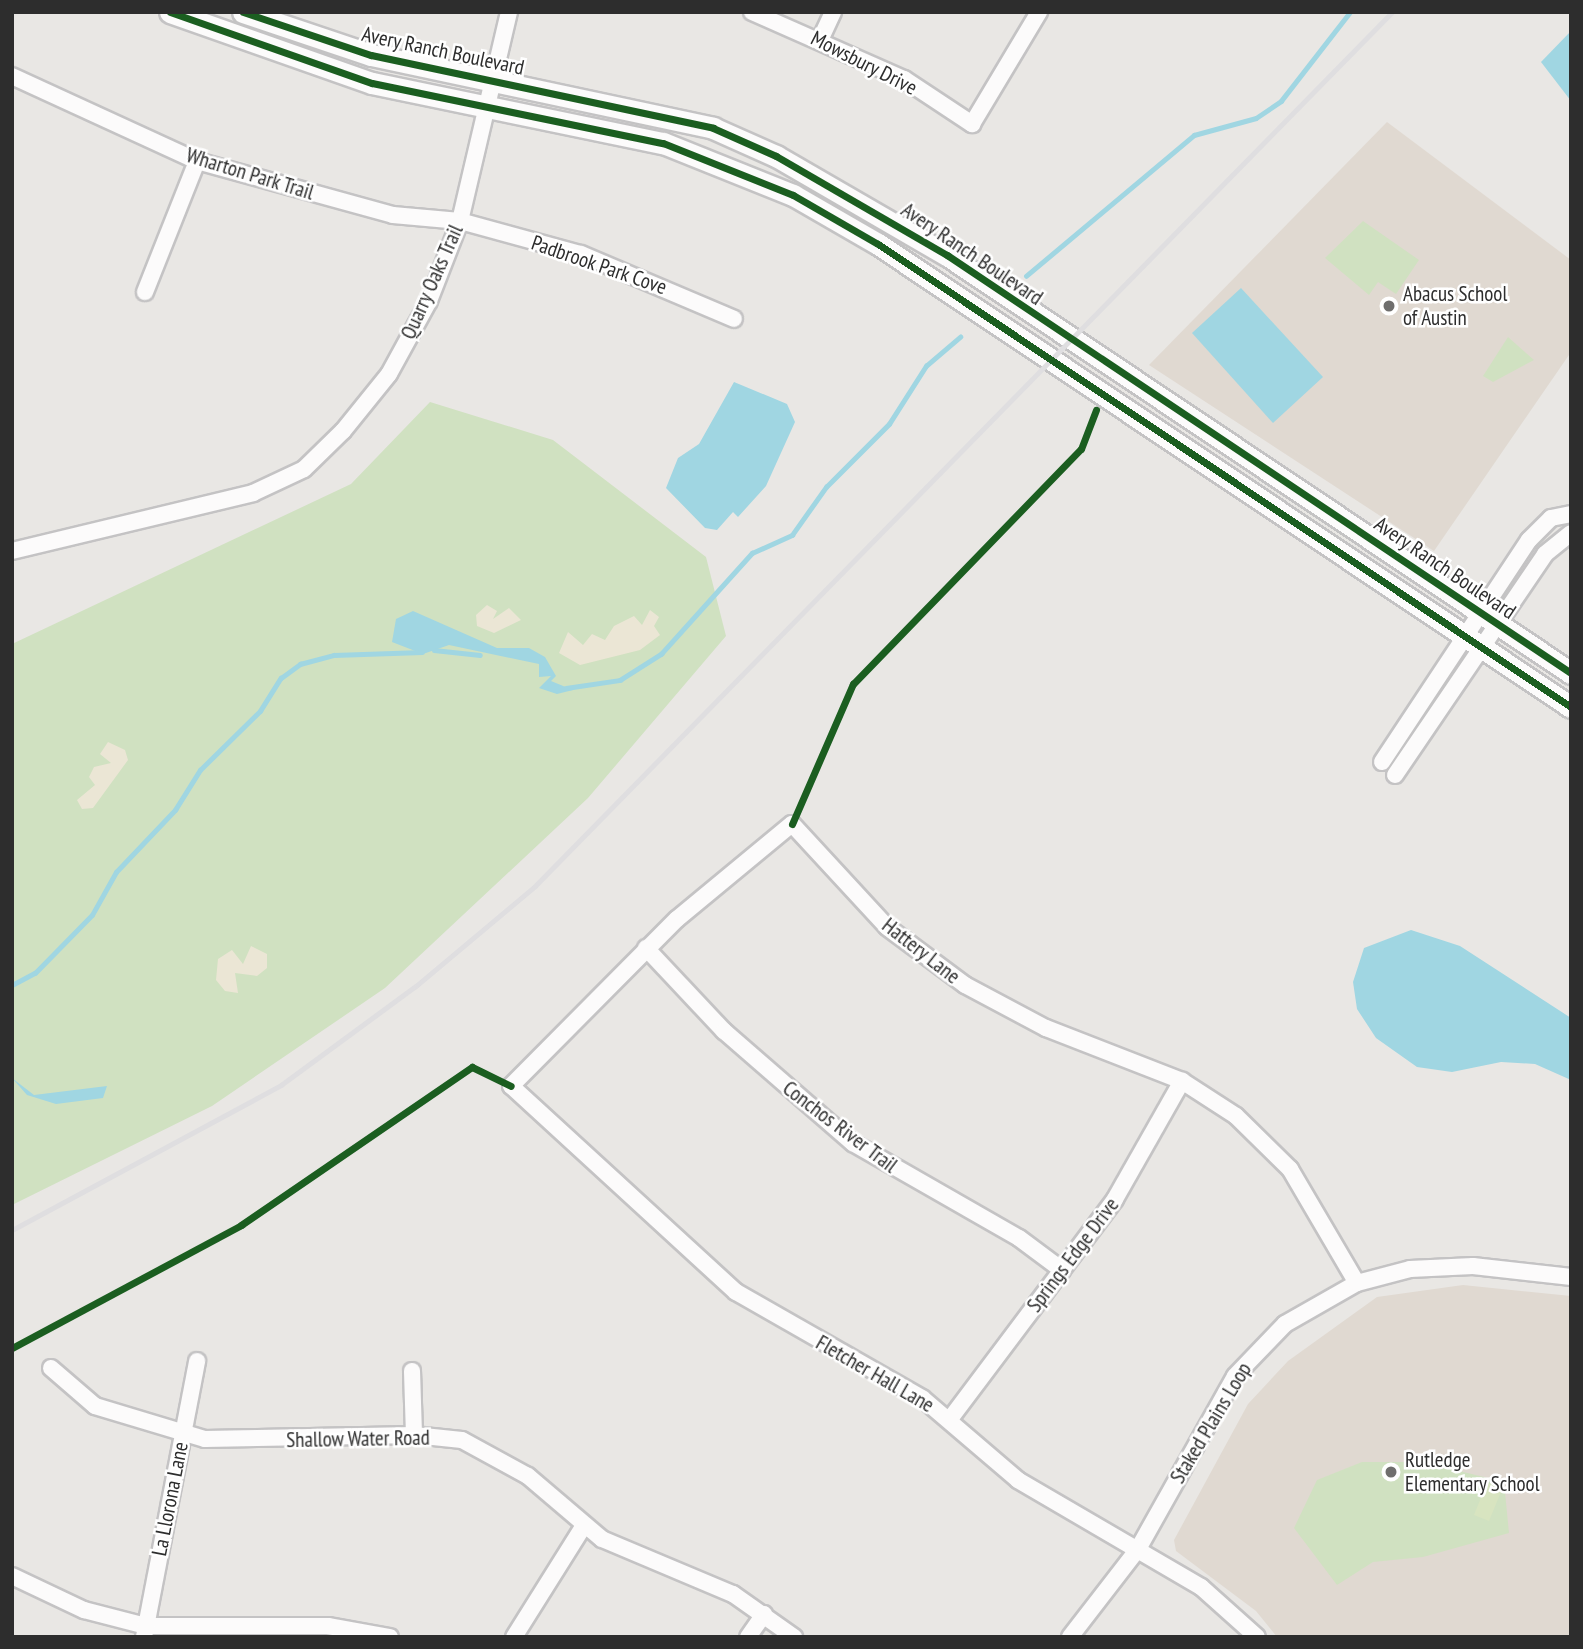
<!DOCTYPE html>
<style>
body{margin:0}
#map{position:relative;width:1583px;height:1649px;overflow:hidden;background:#e9e7e4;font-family:"PT Sans Narrow",sans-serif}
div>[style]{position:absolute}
.education>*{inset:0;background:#e0d9d1}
.green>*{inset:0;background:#d0e1c1}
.sand>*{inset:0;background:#ebe6d5}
.pitch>*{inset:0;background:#d8e4c0}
.water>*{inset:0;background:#a0d6e2}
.stream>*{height:4.5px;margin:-2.25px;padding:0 2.25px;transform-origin:2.25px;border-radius:2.25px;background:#a0d6e2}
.roads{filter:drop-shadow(2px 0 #c4c3c4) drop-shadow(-2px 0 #c4c3c4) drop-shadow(0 2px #c4c3c4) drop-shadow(0 -2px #c4c3c4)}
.minor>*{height:16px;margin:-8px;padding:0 8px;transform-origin:8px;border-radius:8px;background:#fcfbfb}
.secondary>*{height:21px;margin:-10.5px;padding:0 10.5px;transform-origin:10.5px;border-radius:10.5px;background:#fcfbfb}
.rail>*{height:4.5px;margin:-2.25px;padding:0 2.25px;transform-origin:2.25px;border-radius:2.25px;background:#dfdee0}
.cycleway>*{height:7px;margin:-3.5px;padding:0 3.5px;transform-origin:3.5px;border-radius:3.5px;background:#1b5e20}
.dots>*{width:19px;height:19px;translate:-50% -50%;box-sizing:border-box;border:4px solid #fff;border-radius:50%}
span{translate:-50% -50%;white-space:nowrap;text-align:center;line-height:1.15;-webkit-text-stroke:5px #fff;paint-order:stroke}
.street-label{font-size:21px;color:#2d2d2d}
.poi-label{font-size:21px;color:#2d2d2d}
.left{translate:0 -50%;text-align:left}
.frame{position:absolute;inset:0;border:14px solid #2d2d2d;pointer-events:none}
</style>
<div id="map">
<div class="education">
<div style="clip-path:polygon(1387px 122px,1571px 260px,1571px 352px,1434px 551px,1149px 365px)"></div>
<div style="clip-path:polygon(1463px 1285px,1571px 1296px,1571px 1637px,1277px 1637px,1256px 1611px,1176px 1551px,1174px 1540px,1248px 1404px,1288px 1361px,1377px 1297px)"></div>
</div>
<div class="green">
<div style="clip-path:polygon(1363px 221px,1419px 260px,1396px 294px,1378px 282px,1369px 295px,1325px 258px)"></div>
<div style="clip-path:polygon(1508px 337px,1534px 360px,1493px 382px,1483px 376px)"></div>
<div style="clip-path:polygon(430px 402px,553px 440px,706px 557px,726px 636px,588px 798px,385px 988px,212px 1106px,12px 1205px,12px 644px,351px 484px)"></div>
<div style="clip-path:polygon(1362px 1462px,1423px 1462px,1504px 1482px,1509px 1533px,1423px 1557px,1373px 1562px,1337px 1585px,1294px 1528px,1317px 1480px)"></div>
</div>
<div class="sand">
<div style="clip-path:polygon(487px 605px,497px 611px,493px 619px,509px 608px,521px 620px,494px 633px,477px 626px,476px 615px)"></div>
<div style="clip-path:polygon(650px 610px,659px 617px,654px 626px,660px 635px,640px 650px,580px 665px,559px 653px,568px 632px,583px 645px,592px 634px,605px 640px,614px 626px,634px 616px,642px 625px)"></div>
<div style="clip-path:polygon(108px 742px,125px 750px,128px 760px,93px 808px,82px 809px,77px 800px,95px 785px,89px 777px,94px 767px,111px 763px,100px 754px)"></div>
<div style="clip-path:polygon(251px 946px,267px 954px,267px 968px,257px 976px,235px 973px,238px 993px,225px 991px,216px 980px,218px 959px,232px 950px,243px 964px)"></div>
</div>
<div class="pitch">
<div style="clip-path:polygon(1487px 1483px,1502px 1489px,1489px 1521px,1474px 1515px)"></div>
</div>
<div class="water">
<div style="clip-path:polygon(1571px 31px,1571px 101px,1541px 62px)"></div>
<div style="clip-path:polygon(1241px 288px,1323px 377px,1273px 423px,1192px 333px)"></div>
<div style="clip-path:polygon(734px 382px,787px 404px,795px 422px,766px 486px,738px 517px,733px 512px,717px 530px,705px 528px,666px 488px,678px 458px,699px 444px)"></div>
<div style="clip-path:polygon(413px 611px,497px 648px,529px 648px,545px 657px,556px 676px,551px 681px,573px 690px,557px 694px,539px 688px,551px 676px,539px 677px,539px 664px,449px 645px,423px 654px,392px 642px,396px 619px)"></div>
<div style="clip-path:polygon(1411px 930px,1460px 946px,1571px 1018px,1571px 1080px,1535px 1064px,1501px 1062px,1452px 1072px,1417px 1067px,1376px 1038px,1357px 1009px,1353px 982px,1364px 948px)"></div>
<div style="clip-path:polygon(12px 1078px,34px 1095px,107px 1086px,103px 1098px,56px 1104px,27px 1095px)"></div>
</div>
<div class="stream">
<div style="left:1026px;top:276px;width:219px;rotate:-40deg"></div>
<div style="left:1194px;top:135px;width:64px;rotate:-15.3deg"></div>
<div style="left:1256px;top:118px;width:30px;rotate:-34deg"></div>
<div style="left:1281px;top:101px;width:113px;rotate:-52.2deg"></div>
<div style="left:434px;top:650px;width:46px;rotate:6.2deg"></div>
<div style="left:566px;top:688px;width:55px;rotate:-8.4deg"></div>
<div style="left:620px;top:680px;width:49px;rotate:-32.4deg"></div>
<div style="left:661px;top:654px;width:136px;rotate:-48deg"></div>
<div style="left:752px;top:553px;width:44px;rotate:-24.2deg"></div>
<div style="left:792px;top:535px;width:59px;rotate:-54.7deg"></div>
<div style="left:826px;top:487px;width:89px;rotate:-45deg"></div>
<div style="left:889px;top:424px;width:69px;rotate:-57.5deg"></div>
<div style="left:926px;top:366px;width:45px;rotate:-40.5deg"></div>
<div style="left:12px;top:985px;width:26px;rotate:-28deg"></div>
<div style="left:35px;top:973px;width:81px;rotate:-45.5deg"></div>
<div style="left:92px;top:915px;width:49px;rotate:-60.8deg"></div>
<div style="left:116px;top:872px;width:86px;rotate:-46.4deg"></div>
<div style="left:175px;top:810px;width:47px;rotate:-58deg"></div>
<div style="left:200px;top:770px;width:84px;rotate:-44.5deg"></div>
<div style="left:260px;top:711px;width:39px;rotate:-58deg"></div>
<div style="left:281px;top:678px;width:24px;rotate:-36deg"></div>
<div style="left:300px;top:664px;width:35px;rotate:-15deg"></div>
<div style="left:334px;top:655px;width:88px;rotate:-2deg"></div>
</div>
<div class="roads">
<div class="minor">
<div style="left:752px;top:12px;width:166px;rotate:23.8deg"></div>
<div style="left:904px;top:79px;width:82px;rotate:33.5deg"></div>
<div style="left:972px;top:124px;width:131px;rotate:-59.1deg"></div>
<div style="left:821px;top:38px;width:29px;rotate:-65deg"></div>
<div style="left:12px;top:76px;width:204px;rotate:24.7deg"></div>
<div style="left:197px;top:161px;width:203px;rotate:15.4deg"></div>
<div style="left:393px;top:215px;width:67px;rotate:5.1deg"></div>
<div style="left:460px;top:221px;width:125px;rotate:15.3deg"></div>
<div style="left:581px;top:254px;width:166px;rotate:23deg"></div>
<div style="left:145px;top:292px;width:141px;rotate:-68.3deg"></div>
<div style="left:12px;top:551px;width:248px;rotate:-13.5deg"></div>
<div style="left:253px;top:493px;width:56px;rotate:-25.2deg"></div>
<div style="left:304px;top:469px;width:54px;rotate:-44.3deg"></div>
<div style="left:343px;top:431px;width:73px;rotate:-51.1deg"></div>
<div style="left:389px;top:374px;width:83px;rotate:-61.3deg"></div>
<div style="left:429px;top:301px;width:86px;rotate:-68.8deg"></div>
<div style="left:460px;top:221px;width:215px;rotate:-76.8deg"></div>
<div style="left:1382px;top:762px;width:266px;rotate:-56.5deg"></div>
<div style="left:1529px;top:540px;width:31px;rotate:-45deg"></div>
<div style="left:1551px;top:518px;width:20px;rotate:-11deg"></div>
<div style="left:1395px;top:775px;width:267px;rotate:-55.8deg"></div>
<div style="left:1545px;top:554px;width:33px;rotate:-39deg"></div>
<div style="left:646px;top:948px;width:114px;rotate:46.8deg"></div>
<div style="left:724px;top:1031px;width:171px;rotate:41deg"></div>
<div style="left:853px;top:1143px;width:191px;rotate:29.8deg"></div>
<div style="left:1019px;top:1238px;width:54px;rotate:36.7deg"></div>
<div style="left:51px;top:1368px;width:58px;rotate:40.8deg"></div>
<div style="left:95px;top:1406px;width:115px;rotate:16.7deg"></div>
<div style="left:205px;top:1439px;width:209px;rotate:-1.1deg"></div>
<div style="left:414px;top:1435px;width:48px;rotate:5.9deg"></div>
<div style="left:462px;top:1440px;width:75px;rotate:28.6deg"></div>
<div style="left:528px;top:1476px;width:97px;rotate:40.4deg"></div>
<div style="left:602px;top:1539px;width:142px;rotate:22.8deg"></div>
<div style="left:733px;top:1594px;width:75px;rotate:35.2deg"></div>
<div style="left:412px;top:1371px;width:64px;rotate:88.2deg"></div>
<div style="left:950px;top:1419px;width:275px;rotate:-53.1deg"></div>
<div style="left:1115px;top:1199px;width:136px;rotate:-60.4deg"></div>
<div style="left:12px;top:1576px;width:80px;rotate:25.3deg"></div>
<div style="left:84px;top:1610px;width:64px;rotate:14.5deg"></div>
<div style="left:146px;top:1626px;width:182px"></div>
<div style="left:328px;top:1626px;width:63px;rotate:10.1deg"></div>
<div style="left:144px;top:1637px;width:281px;rotate:-79.1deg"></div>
<div style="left:514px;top:1637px;width:130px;rotate:-57.9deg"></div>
<div style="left:748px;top:1637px;width:28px;rotate:-55deg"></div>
<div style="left:1070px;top:1637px;width:111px;rotate:-52.3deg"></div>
<div style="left:1138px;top:1549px;width:198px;rotate:-60.7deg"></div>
<div style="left:1235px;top:1376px;width:72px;rotate:-46.1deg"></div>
<div style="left:1285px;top:1324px;width:83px;rotate:-29.7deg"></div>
<div style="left:1357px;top:1283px;width:55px;rotate:-14.8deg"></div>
<div style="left:1410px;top:1269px;width:63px;rotate:-2.7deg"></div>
<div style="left:1473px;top:1266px;width:99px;rotate:6.4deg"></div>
<div style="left:1257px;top:1637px;width:75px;rotate:-138.2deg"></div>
<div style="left:1201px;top:1587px;width:212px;rotate:-149.7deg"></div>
<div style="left:1018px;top:1480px;width:126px;rotate:-139.5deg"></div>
<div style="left:922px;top:1398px;width:214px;rotate:-150.3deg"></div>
<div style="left:736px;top:1292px;width:305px;rotate:-137.5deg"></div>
<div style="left:511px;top:1086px;width:235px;rotate:-45.2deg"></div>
<div style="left:677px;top:919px;width:149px;rotate:-39.6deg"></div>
<div style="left:792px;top:824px;width:140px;rotate:47.3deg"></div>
<div style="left:887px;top:927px;width:97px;rotate:36.6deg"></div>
<div style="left:965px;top:985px;width:92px;rotate:28deg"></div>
<div style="left:1046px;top:1028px;width:146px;rotate:21.3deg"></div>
<div style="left:1182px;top:1081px;width:64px;rotate:32.9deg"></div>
<div style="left:1236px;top:1116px;width:76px;rotate:44.5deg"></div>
<div style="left:1290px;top:1169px;width:132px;rotate:59.6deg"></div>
</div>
<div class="secondary">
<div style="left:170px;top:12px;width:214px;rotate:19.4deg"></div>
<div style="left:372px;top:83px;width:297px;rotate:11.7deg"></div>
<div style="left:663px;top:143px;width:140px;rotate:21.8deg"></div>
<div style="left:793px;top:195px;width:98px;rotate:30deg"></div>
<div style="left:878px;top:244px;width:833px;rotate:33.75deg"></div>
<div style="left:243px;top:12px;width:135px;rotate:18.6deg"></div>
<div style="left:371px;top:55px;width:350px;rotate:12deg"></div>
<div style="left:713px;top:128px;width:69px;rotate:24deg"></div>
<div style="left:776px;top:156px;width:198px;rotate:30.1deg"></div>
<div style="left:947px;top:255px;width:751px;rotate:33.82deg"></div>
</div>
</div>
<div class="rail">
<div style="left:12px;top:1230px;width:306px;rotate:-28.3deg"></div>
<div style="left:281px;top:1085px;width:167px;rotate:-36.3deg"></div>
<div style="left:416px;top:986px;width:155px;rotate:-40deg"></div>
<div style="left:535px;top:886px;width:1224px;rotate:-45.56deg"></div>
</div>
<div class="cycleway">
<div style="left:170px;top:12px;width:214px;rotate:19.4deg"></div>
<div style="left:372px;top:83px;width:297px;rotate:11.7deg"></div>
<div style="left:663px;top:143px;width:140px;rotate:21.8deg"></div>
<div style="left:793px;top:195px;width:98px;rotate:30deg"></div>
<div style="left:878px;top:244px;width:833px;rotate:33.75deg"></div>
<div style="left:243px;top:12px;width:135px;rotate:18.6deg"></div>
<div style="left:371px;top:55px;width:350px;rotate:12deg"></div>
<div style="left:713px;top:128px;width:69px;rotate:24deg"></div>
<div style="left:776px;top:156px;width:198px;rotate:30.1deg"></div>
<div style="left:947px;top:255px;width:751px;rotate:33.82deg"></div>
<div style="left:792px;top:824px;width:153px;rotate:-66.5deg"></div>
<div style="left:853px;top:684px;width:327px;rotate:-45.9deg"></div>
<div style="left:1081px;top:449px;width:42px;rotate:-69deg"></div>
<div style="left:12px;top:1348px;width:260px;rotate:-28.2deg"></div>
<div style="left:241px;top:1225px;width:280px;rotate:-34.4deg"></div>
<div style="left:472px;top:1067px;width:43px;rotate:26deg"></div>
</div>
<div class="dots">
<div style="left:1389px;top:306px;background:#6f6e6d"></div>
<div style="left:1391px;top:1472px;background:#6f6e6d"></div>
</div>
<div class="street-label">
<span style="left:443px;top:51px;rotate:12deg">Avery Ranch Boulevard</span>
<span style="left:864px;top:63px;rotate:27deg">Mowsbury Drive</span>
<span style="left:250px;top:174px;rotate:17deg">Wharton Park Trail</span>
<span style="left:972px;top:254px;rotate:34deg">Avery Ranch Boulevard</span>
<span style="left:599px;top:265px;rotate:19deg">Padbrook Park Cove</span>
<span style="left:432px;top:282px;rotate:-66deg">Quarry Oaks Trail</span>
<span style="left:1445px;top:568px;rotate:34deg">Avery Ranch Boulevard</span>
<span style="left:921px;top:951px;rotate:38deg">Hattery Lane</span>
<span style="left:840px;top:1127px;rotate:37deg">Conchos River Trail</span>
<span style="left:1073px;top:1255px;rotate:-53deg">Springs Edge Drive</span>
<span style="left:875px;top:1374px;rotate:30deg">Fletcher Hall Lane</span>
<span style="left:1211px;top:1423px;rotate:-59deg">Staked Plains Loop</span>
<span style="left:358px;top:1439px;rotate:-1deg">Shallow Water Road</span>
<span style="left:170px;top:1499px;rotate:-79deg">La Llorona Lane</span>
</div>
<div class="poi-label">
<span class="left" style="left:1403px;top:306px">Abacus School<br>of Austin</span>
<span class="left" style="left:1405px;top:1472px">Rutledge<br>Elementary School</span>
</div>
<div class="frame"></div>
</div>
